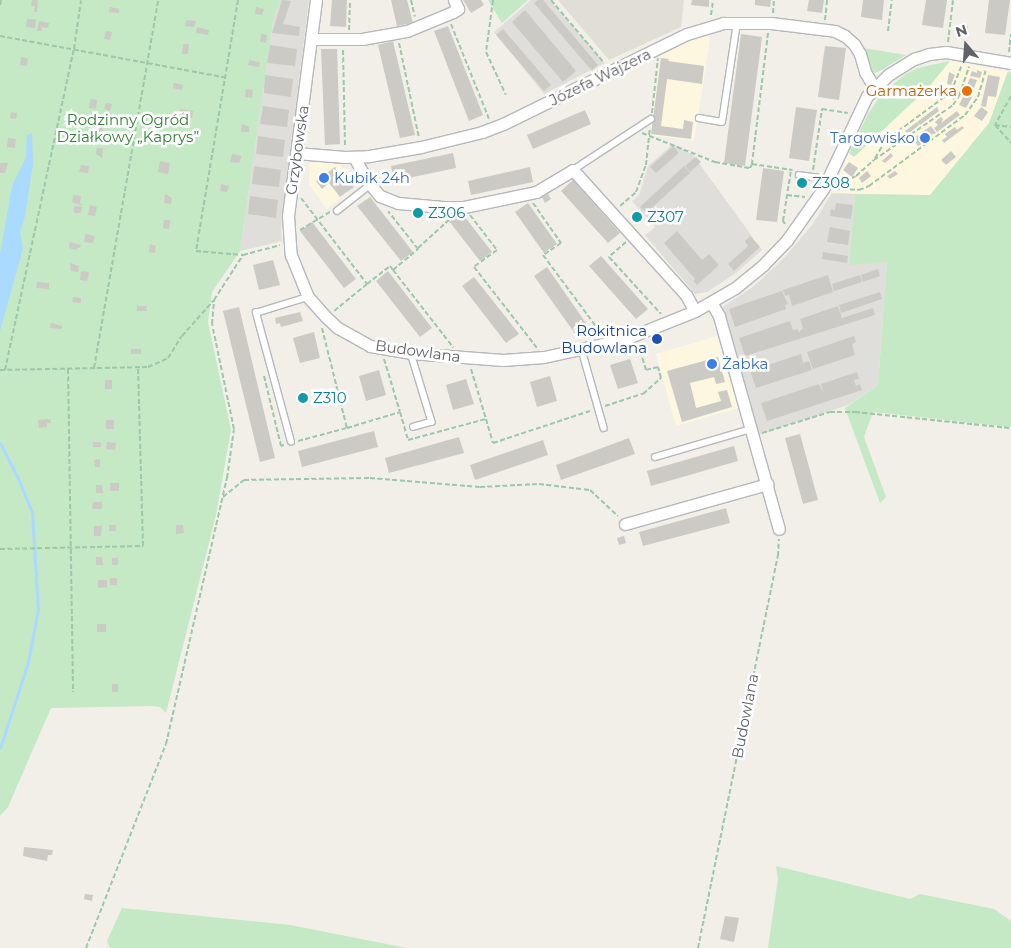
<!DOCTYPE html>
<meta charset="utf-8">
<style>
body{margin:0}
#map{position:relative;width:1011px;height:948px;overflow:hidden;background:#f1efe8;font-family:Montserrat,sans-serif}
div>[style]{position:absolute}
.commercial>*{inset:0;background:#fef7e0}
.industrial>*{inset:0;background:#e0deda}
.education>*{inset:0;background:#e1ded6}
.green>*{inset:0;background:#c5e8c5}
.water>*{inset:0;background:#aadaff}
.stream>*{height:3px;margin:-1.5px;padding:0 1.5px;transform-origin:1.5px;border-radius:1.5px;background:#aadaff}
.building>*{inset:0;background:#cccac5}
.path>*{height:2px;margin-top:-1px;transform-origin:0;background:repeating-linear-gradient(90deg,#9cc7a9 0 5px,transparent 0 7.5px)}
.roads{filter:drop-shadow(1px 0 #b5b8bc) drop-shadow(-1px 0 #b5b8bc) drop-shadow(0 1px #b5b8bc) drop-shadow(0 -1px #b5b8bc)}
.service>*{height:5.5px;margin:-2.75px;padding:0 2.75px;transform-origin:2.75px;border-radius:2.75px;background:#fff}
.minor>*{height:11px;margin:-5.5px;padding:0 5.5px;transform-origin:5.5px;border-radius:5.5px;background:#fff}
.dots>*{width:14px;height:14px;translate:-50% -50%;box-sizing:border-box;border:2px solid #fff;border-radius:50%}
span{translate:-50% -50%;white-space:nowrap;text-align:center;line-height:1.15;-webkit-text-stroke:5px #fff;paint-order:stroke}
.street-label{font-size:15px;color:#5f6368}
.food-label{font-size:15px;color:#c56008}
.right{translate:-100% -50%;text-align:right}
.park-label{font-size:15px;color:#348238}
.shop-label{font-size:15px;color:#366cbe}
.left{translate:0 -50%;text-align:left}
.culture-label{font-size:15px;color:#0d838f}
.transit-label{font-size:15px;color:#164399}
.north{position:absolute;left:941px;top:20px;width:50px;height:50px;-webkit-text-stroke:4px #fff;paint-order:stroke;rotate:342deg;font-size:14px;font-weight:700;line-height:20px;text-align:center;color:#5f6368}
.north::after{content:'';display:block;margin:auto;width:18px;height:22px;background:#5f6368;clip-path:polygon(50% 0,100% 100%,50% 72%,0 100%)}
</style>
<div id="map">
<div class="commercial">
<div style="clip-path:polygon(711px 33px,694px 141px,650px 135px,661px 55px,690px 40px)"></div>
<div style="clip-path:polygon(950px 61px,1008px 71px,989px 123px,930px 195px,832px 193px,849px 153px,855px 156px,928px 88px)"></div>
<div style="clip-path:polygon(310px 162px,340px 164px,356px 185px,327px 209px,309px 184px)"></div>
<div style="clip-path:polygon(717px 336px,738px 408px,676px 426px,656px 354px)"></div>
</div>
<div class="industrial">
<div style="clip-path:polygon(280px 0,309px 0,281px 226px,282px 241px,240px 251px,273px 22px)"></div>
<div style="clip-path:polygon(531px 0,550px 0,605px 63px,544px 94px,494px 32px)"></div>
<div style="clip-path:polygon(673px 144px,693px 155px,762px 250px,736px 273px,707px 292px,695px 294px,645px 235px,655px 227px,632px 201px,639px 195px,648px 166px)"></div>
<div style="clip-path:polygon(832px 193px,855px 194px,849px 264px,887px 262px,878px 385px,848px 405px,756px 436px,721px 308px,754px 286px,785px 257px,812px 225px)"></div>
</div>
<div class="education">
<div style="clip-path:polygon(558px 0,684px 0,681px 27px,609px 60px)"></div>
</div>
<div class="green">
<div style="clip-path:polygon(0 0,280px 0,273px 22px,240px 251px,212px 292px,208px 322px,231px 430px,216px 515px,166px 713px,160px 707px,152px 706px,51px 708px,8px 807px,0 816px)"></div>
<div style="clip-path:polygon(488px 0,528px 0,502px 23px)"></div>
<div style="clip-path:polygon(863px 48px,906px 55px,880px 71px,875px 73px,870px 69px)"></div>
<div style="clip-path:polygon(950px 61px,928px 88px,854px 157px,849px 153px,867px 116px,882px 93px,906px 74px,918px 68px)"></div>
<div style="clip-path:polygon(1008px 71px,1011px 73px,1011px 427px,873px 412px,864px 437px,886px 497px,880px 503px,845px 408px,878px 385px,887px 262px,849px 265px,855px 194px,930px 195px,989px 123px)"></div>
<div style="clip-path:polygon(776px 866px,910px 899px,920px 894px,994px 909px,1011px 921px,1011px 948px,768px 948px,778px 879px)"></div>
<div style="clip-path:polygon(122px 908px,290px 925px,407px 948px,110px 948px,107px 941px)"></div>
</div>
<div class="water">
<div style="clip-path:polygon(32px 133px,33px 164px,25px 216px,20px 232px,23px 249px,0 331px,0 254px,12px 186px,26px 157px,27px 135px)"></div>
</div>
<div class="stream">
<div style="left:0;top:443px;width:39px;rotate:63deg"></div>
<div style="left:18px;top:478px;width:37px;rotate:68deg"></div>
<div style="left:32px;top:512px;width:97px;rotate:86.5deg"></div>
<div style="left:38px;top:609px;width:54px;rotate:100.7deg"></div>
<div style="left:28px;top:662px;width:90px;rotate:108deg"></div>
</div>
<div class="building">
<div style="clip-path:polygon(32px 0,38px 0,37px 12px,34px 12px,35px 6px,31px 6px)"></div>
<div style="clip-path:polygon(282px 0,291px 1px,283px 24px,300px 27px,299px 36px,272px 33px)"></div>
<div style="clip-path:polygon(332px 0,347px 0,346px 27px,330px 26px)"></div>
<div style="clip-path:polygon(391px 0,407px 0,413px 23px,397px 26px)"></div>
<div style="clip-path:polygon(463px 0,481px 0,484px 5px,471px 13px)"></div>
<div style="clip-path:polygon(538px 0,543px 0,598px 65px,592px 71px,534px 3px)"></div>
<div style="clip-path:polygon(692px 0,709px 0,709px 7px,691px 5px)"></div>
<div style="clip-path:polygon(755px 0,771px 0,770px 7px,755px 5px)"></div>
<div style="clip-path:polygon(809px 0,824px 0,822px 13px,807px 11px)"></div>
<div style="clip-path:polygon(863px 0,884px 0,882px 20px,861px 17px)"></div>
<div style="clip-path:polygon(926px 0,947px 0,943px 28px,922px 25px)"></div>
<div style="clip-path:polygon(989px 0,1010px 0,1005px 35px,985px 33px)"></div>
<div style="clip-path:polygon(110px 7px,119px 9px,119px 13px,109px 12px)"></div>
<div style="clip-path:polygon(256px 7px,264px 9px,262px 15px,255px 14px)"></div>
<div style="clip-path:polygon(525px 10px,576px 71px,563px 82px,512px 22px)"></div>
<div style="clip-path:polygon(27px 19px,36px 19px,35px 28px,26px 27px)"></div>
<div style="clip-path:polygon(186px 20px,196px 21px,194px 27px,185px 26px)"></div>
<div style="clip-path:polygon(39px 21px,49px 23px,48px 28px,42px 27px,41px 31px,37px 31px)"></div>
<div style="clip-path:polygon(448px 26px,483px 115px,469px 121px,434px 31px)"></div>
<div style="clip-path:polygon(960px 26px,968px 26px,967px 33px,960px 33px)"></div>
<div style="clip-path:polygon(197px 27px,209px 30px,208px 35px,196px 33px)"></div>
<div style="clip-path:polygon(503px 29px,551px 85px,544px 91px,496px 35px)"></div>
<div style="clip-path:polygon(106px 31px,112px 32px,110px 40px,104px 39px)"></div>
<div style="clip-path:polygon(261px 34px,267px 35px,266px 43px,260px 42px)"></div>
<div style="clip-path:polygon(741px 34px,762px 37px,745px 166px,724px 163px)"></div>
<div style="clip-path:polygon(393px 41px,415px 135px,400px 138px,378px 45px)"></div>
<div style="clip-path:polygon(183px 44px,189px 44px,188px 54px,182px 54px)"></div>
<div style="clip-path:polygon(270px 45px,297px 49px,295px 66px,267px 63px)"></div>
<div style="clip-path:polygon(825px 46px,846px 48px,839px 100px,818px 97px)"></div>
<div style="clip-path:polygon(321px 49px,337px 49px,340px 144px,325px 145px)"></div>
<div style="clip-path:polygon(21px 57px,28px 58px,27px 66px,20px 65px)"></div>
<div style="clip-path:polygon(661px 58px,669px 59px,668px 61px,704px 66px,702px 84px,667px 79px,661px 126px,683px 129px,684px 120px,693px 122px,691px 139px,651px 134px)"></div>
<div style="clip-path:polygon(249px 60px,260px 62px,259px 67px,248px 65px)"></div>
<div style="clip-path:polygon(977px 70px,982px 72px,980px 78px,970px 76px,972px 71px,977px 73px)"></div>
<div style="clip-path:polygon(949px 72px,955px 75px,951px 85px,947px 84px)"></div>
<div style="clip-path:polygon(265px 75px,293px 79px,291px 97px,264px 93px)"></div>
<div style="clip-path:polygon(988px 75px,1000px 77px,996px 97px,988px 96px,986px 107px,981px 106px)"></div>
<div style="clip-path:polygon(970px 78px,977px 80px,974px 88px,967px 85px)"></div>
<div style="clip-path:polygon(174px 83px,183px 85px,182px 90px,173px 88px)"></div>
<div style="clip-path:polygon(246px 89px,253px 90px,252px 98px,245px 97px)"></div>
<div style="clip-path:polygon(954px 90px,958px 93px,954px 100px,950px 98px)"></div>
<div style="clip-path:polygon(967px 95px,972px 97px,966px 108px,959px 105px,963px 97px,966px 98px)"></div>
<div style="clip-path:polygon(91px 99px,97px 100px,96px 109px,89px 108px)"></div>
<div style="clip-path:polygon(106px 103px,112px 104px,110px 111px,104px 109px)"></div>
<div style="clip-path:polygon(263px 106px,289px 110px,287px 127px,260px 124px)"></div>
<div style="clip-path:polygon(796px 107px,817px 110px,809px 161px,789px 158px)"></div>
<div style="clip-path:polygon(937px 107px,939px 111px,920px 125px,917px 122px)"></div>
<div style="clip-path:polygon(981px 107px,988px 112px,982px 121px,974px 116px)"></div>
<div style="clip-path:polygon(180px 109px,193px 111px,192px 118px,179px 116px)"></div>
<div style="clip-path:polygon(585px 110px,591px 124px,533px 149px,527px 135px)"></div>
<div style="clip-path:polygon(957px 111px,960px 115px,937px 132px,934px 128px,938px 125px,935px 122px,938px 119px,941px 117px,943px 119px,941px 123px)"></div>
<div style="clip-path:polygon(11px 112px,17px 113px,16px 119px,10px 118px)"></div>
<div style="clip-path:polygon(170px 115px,177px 116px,176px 122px,170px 121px)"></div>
<div style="clip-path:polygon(98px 122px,104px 125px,102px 133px,99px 132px)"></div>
<div style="clip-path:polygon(917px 122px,919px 125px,908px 134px,905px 131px)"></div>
<div style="clip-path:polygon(242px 124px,249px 127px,249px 132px,241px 132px)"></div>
<div style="clip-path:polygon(931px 126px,936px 133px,928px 136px,929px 138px,924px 141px,919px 134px)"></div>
<div style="clip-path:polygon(962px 126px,964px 128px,944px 143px,942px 140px,947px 137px,945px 134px,955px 127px,957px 130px)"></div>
<div style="clip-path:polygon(88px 132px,95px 133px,94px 141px,87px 140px)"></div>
<div style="clip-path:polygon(918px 135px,923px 143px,918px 146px,913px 138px)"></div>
<div style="clip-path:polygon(258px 136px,285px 140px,283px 157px,256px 154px)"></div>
<div style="clip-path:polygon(8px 138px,16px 139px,15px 148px,7px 147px)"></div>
<div style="clip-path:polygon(673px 146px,679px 153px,656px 173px,650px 167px)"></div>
<div style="clip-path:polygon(97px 148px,103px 148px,102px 158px,96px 154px)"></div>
<div style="clip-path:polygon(951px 151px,956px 157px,946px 165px,941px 160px)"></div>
<div style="clip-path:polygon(453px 153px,456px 168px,394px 181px,391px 166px)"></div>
<div style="clip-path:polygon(891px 153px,893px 156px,885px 163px,882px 161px)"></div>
<div style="clip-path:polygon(232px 154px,242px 156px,239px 163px,230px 162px)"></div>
<div style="clip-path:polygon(696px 157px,701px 162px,690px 172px,685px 166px)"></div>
<div style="clip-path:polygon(160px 161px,170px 163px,168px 174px,158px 172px)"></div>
<div style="clip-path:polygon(849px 162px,858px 168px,852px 177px,843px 170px)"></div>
<div style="clip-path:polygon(0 163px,8px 163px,5px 173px,0 173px)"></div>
<div style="clip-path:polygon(81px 165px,89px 166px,88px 173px,79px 172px)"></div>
<div style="clip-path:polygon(254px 166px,281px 170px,279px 187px,252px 184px)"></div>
<div style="clip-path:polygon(684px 166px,690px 173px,646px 213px,640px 207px)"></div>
<div style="clip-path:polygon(335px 167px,340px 175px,343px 173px,354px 187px,340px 197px,329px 183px,322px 189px,316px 181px)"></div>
<div style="clip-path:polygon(530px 167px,533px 182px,471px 195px,468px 181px)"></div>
<div style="clip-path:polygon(763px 168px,784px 171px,777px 222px,756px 220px)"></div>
<div style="clip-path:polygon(867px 171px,871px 176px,862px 183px,859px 178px)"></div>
<div style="clip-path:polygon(895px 171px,898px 174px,890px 179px,887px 176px)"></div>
<div style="clip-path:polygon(799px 178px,807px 179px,805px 187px,798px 186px)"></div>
<div style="clip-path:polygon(573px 180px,620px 233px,608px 243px,561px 191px)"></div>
<div style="clip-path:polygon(842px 181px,850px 181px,850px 187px,841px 187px)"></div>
<div style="clip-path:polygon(221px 184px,229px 186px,227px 192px,220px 191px)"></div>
<div style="clip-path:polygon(165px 194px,172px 198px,171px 204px,164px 203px)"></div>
<div style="clip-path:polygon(548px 194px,551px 199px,545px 203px,542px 197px)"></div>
<div style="clip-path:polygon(73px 195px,81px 196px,80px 203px,83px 206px,72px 202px)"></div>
<div style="clip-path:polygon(250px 196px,278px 200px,276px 218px,248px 214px)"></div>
<div style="clip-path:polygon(370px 197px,413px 252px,401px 261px,357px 206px)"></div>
<div style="clip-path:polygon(528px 203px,557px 244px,544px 253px,515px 212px)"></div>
<div style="clip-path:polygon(836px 203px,853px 205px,851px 219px,830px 216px,831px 209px,835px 210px)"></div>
<div style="clip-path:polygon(90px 205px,97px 207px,95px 216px,88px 215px)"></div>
<div style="clip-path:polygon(74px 206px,82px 207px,81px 213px,74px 213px)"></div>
<div style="clip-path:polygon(414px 208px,422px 209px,422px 217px,414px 216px)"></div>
<div style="clip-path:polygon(461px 212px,492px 252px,480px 261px,449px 221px)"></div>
<div style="clip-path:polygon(638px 212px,643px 218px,637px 223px,631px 217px)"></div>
<div style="clip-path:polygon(164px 220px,170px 220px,169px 229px,163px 228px)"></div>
<div style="clip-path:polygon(312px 222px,356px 279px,344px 288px,300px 231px)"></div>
<div style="clip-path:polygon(830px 227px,850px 231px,848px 245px,827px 242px)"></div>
<div style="clip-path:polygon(677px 231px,702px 260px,709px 254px,719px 265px,697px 285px,693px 281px,695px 279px,664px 243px)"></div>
<div style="clip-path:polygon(85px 234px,95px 236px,93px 243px,84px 242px)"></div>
<div style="clip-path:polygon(750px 236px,760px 247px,734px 271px,728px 264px,748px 246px,745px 241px)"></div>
<div style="clip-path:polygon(70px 242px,81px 245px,80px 248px,78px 247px,77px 250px,69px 248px)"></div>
<div style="clip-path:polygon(150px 244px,156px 246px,155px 253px,149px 252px)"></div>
<div style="clip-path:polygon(823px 252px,848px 256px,847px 263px,822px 259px)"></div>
<div style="clip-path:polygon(601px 256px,648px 309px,636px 319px,589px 266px)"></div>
<div style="clip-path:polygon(273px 260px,280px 285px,259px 290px,253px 265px)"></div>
<div style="clip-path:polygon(70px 263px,79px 266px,78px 272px,71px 271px)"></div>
<div style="clip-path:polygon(547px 267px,588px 326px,576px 335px,534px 276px)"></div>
<div style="clip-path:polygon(878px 269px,880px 276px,863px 282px,861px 275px)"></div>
<div style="clip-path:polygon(81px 271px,89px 272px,87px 281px,80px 280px)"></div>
<div style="clip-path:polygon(388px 271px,432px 328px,420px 337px,376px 281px)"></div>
<div style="clip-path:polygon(828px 275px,833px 292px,792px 306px,789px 295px,785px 296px,783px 290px)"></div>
<div style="clip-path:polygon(860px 275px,862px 282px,834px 291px,832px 284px)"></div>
<div style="clip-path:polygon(474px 277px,519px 334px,506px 343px,462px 286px)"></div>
<div style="clip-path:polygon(37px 282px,49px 283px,49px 289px,36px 288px)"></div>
<div style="clip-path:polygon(782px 291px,788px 304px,785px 305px,786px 309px,735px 327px,729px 309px)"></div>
<div style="clip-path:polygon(880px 292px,882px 299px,841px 313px,839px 305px)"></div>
<div style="clip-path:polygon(73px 297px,81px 298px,81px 303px,72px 302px)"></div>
<div style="clip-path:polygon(137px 306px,147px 306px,146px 311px,137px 311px)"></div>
<div style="clip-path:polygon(838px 306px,842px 318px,873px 308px,875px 315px,745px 356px,739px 338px,790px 321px,793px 330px,798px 329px,799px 332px,803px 328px,800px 319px)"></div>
<div style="clip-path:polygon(239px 307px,275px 458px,260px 462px,223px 311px)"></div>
<div style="clip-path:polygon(300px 312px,303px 321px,281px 327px,280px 323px,276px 324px,275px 318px)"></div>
<div style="clip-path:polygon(51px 323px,62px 326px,62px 329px,50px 328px)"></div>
<div style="clip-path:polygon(314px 332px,320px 358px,300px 363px,293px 338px)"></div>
<div style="clip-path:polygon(854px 336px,856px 342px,852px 344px,855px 355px,813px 369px,807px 352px)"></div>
<div style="clip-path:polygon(131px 349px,141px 349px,141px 354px,131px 354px)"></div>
<div style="clip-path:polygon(801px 354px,803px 363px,809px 361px,812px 370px,756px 388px,750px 371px)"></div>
<div style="clip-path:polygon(718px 357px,725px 382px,716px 384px,714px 377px,690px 383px,694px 399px,696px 408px,721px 401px,718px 392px,727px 390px,732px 407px,682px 422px,667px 371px)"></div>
<div style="clip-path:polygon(630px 359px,638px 383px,618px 389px,610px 365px)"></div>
<div style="clip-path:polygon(379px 370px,386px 395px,366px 401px,359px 376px)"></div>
<div style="clip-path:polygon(857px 372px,859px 379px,854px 380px,856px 386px,860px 384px,862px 390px,767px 421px,761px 403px,819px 384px,823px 393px,821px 384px)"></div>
<div style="clip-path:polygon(550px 376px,557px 401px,537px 407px,530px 382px)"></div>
<div style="clip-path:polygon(466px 379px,474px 404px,453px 410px,446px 385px)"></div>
<div style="clip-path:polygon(105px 380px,112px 380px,112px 389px,105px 389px)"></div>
<div style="clip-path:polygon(306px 393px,308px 400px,301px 402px,299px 395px)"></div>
<div style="clip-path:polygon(50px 419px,51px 423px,47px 423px,47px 427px,39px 428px,38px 420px)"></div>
<div style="clip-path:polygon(106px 420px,114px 420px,114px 429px,106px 429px)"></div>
<div style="clip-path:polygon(374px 431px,378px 447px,302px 467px,298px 451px)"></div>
<div style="clip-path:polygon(800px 434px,818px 500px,803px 504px,785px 438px)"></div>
<div style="clip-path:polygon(459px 437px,464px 453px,389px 473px,385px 458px)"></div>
<div style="clip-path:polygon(629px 438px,635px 454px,561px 480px,556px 465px)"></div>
<div style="clip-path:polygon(543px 440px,548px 455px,475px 480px,470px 465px)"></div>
<div style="clip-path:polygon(93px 442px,101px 442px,101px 447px,93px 447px)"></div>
<div style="clip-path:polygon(107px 442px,116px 443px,115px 450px,106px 449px)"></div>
<div style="clip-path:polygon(734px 446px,738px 461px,651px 486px,647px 471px)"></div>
<div style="clip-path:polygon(100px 459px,100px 467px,95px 467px,94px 460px)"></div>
<div style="clip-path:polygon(110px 483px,119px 483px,119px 491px,110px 491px)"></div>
<div style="clip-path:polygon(96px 485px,102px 485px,103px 493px,96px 493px)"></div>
<div style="clip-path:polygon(93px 502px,102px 502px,102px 509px,92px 509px)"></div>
<div style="clip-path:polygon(726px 508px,730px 523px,643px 546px,639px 532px)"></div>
<div style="clip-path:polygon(109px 525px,116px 525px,116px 531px,109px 531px)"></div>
<div style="clip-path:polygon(176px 525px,183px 525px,184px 533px,176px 534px)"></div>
<div style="clip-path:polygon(94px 526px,102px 526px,101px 536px,94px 536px)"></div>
<div style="clip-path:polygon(624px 536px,626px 543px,619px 545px,617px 538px)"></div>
<div style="clip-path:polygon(96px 557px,102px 557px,103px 565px,96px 565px)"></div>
<div style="clip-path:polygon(112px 558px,118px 558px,118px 565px,112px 565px)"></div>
<div style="clip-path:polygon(110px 578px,117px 578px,117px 585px,110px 585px)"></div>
<div style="clip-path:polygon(98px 580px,107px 580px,107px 587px,98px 588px)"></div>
<div style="clip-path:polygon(97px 624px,106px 624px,106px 632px,97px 632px)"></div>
<div style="clip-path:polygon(112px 684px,118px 684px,118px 692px,112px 692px)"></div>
<div style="clip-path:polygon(24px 847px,53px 850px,52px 855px,48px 855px,47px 861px,32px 858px,23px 856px)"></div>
<div style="clip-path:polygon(85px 894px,93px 895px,92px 901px,84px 899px)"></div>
<div style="clip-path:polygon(725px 916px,739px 918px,734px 942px,720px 939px)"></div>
</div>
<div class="path">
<div style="left:238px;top:0;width:254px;rotate:99.5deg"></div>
<div style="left:196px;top:251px;width:47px;rotate:4.9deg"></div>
<div style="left:411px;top:0;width:17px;rotate:77deg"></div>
<div style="left:493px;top:0;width:52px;rotate:97.7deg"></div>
<div style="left:486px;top:52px;width:47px;rotate:65.1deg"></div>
<div style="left:551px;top:0;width:82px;rotate:49.9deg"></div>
<div style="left:0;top:5px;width:5px;rotate:-79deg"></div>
<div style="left:773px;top:13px;width:13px;rotate:-86deg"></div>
<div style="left:711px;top:15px;width:15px;rotate:-82deg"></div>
<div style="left:825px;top:20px;width:20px;rotate:-84deg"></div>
<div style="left:451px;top:24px;width:102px;rotate:68.2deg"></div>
<div style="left:349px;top:30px;width:30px;rotate:-88deg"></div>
<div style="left:888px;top:31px;width:31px;rotate:-83deg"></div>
<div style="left:768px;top:33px;width:132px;rotate:97deg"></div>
<div style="left:752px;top:164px;width:41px;rotate:8.3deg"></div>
<div style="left:0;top:36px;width:228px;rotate:10.4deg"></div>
<div style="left:948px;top:42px;width:42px;rotate:-83.2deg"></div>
<div style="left:399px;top:43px;width:97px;rotate:78.1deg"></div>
<div style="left:343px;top:50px;width:97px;rotate:88.8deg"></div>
<div style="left:1009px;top:52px;width:18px;rotate:-84deg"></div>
<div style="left:1011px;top:96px;width:33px;rotate:119deg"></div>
<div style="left:995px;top:125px;width:24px;rotate:48deg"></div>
<div style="left:652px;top:113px;width:55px;rotate:-83.8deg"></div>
<div style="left:995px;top:125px;width:16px;rotate:7deg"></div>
<div style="left:642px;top:133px;width:79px;rotate:21.7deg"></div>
<div style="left:715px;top:162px;width:36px;rotate:10deg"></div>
<div style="left:750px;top:168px;width:4px;rotate:-63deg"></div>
<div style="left:875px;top:158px;width:21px;rotate:-59deg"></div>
<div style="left:886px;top:140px;width:81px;rotate:-36.4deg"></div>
<div style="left:951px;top:92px;width:29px;rotate:-68deg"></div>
<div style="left:813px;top:170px;width:62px;rotate:-81.6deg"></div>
<div style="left:822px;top:109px;width:26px;rotate:9deg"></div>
<div style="left:838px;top:177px;width:14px;rotate:4deg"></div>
<div style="left:852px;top:178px;width:4px;rotate:-27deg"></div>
<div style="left:856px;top:176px;width:24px;rotate:-42deg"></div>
<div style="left:874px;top:160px;width:96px;rotate:-34.8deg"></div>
<div style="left:953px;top:105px;width:11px;rotate:-56deg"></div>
<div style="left:959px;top:96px;width:31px;rotate:-71deg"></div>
<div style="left:835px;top:189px;width:24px;rotate:2deg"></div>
<div style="left:859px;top:190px;width:11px;rotate:-22deg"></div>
<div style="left:869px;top:186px;width:119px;rotate:-36.5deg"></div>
<div style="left:965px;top:115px;width:22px;rotate:-54deg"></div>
<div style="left:978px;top:97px;width:29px;rotate:-74deg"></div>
<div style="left:787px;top:195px;width:18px;rotate:6deg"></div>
<div style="left:301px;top:198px;width:108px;rotate:52.5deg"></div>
<div style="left:367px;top:284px;width:43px;rotate:140.7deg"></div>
<div style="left:533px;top:203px;width:49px;rotate:55deg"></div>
<div style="left:561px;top:243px;width:22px;rotate:146deg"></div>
<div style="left:543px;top:255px;width:97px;rotate:53.4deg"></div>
<div style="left:620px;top:206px;width:21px;rotate:-41deg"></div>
<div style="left:636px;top:192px;width:29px;rotate:-70deg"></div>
<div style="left:646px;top:165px;width:37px;rotate:-84deg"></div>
<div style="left:470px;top:215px;width:44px;rotate:52.4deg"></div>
<div style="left:497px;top:250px;width:29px;rotate:144deg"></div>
<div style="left:474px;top:267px;width:103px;rotate:52.1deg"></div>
<div style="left:785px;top:224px;width:4px;rotate:-124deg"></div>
<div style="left:783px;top:221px;width:52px;rotate:-81.1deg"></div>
<div style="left:300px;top:230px;width:35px;rotate:-31deg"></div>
<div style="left:626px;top:242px;width:23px;rotate:139deg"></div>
<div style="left:609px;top:257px;width:77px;rotate:47.6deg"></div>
<div style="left:418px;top:248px;width:45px;rotate:-42.3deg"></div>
<div style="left:393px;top:270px;width:98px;rotate:52.1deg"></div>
<div style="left:367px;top:284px;width:29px;rotate:-38deg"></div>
<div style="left:390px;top:266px;width:5px;rotate:53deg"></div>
<div style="left:393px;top:270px;width:33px;rotate:-40deg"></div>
<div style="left:418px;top:249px;width:48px;rotate:-128.3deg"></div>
<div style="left:322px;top:328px;width:103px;rotate:76deg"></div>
<div style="left:347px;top:428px;width:55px;rotate:-16.8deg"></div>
<div style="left:400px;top:412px;width:29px;rotate:74deg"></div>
<div style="left:408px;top:440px;width:81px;rotate:-15.1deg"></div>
<div style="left:486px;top:419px;width:25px;rotate:74deg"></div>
<div style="left:493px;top:443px;width:102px;rotate:-18.3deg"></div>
<div style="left:384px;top:359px;width:55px;rotate:73.2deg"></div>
<div style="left:94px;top:368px;width:374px;rotate:-80.1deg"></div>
<div style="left:68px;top:369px;width:323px;rotate:89.1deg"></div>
<div style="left:471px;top:369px;width:52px;rotate:73.3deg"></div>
<div style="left:0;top:370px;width:148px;rotate:-1.2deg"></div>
<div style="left:148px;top:367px;width:22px;rotate:-24deg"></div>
<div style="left:168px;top:358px;width:26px;rotate:-58deg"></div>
<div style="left:182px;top:336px;width:48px;rotate:-48.4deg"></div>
<div style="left:5px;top:370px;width:328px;rotate:-77.9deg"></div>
<div style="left:74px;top:49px;width:49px;rotate:-81.9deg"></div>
<div style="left:264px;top:376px;width:72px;rotate:76.3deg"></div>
<div style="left:281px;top:446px;width:3px;rotate:-18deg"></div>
<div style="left:605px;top:406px;width:40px;rotate:-18deg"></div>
<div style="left:643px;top:394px;width:24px;rotate:-42deg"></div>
<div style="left:661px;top:378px;width:11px;rotate:-105deg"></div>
<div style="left:658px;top:367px;width:12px;rotate:166deg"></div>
<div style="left:646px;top:370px;width:27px;rotate:-107deg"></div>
<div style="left:762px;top:433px;width:71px;rotate:-17.2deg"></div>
<div style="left:830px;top:412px;width:25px"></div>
<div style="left:855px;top:412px;width:157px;rotate:5.9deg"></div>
<div style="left:298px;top:441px;width:51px;rotate:-14.9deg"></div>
<div style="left:223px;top:497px;width:27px;rotate:-39deg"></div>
<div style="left:244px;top:480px;width:126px;rotate:-0.9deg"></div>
<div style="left:370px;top:478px;width:110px;rotate:4.7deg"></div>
<div style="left:480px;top:487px;width:59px;rotate:-2.9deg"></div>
<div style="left:539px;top:484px;width:51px;rotate:6.7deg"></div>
<div style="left:590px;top:490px;width:38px;rotate:43deg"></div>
<div style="left:0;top:549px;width:143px;rotate:-1.2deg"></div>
<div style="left:143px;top:546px;width:179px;rotate:-91.6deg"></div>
<div style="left:86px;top:948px;width:219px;rotate:-68.6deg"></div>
<div style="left:166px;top:744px;width:273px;rotate:-77.1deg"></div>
<div style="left:227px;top:478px;width:49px;rotate:-81.9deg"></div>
<div style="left:234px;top:429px;width:107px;rotate:-101.8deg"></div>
<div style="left:212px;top:324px;width:24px;rotate:-85deg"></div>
<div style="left:214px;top:300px;width:54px;rotate:-57.2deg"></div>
<div style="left:243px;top:255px;width:38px;rotate:-15deg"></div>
<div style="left:698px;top:948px;width:400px;rotate:-78.5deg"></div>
<div style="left:778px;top:556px;width:17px;rotate:-87deg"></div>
</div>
<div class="roads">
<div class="service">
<div style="left:699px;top:118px;width:23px;rotate:10deg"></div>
<div style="left:722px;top:122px;width:100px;rotate:-81.4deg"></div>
<div style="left:573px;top:170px;width:93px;rotate:-33.2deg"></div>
<div style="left:799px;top:175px;width:29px;rotate:8deg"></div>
<div style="left:337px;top:211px;width:42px;rotate:-38.2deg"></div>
<div style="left:582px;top:350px;width:81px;rotate:74.2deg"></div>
<div style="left:411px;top:353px;width:72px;rotate:73.1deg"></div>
<div style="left:432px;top:422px;width:19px;rotate:164deg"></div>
<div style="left:291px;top:442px;width:134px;rotate:-105.2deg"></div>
<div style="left:256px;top:313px;width:54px;rotate:-17.1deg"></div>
<div style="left:655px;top:457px;width:100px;rotate:-16.3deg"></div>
</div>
<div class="minor">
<div style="left:316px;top:0;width:218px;rotate:97.4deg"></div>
<div style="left:288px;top:216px;width:39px;rotate:86deg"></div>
<div style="left:291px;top:255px;width:45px;rotate:68deg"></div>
<div style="left:308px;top:297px;width:27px;rotate:48deg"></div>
<div style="left:326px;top:317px;width:16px;rotate:43deg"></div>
<div style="left:338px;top:328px;width:37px;rotate:29deg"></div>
<div style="left:370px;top:346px;width:42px;rotate:9.7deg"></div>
<div style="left:411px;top:353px;width:92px;rotate:4.4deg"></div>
<div style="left:503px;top:360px;width:41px;rotate:-4.2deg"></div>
<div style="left:544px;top:357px;width:83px;rotate:-12.5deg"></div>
<div style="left:625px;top:339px;width:75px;rotate:-21.8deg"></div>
<div style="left:695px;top:311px;width:46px;rotate:-29.9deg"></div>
<div style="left:735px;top:288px;width:36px;rotate:-39deg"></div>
<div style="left:763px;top:265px;width:35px;rotate:-46deg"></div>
<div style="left:787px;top:240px;width:62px;rotate:-54.8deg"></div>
<div style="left:823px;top:189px;width:103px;rotate:-64.7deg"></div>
<div style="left:867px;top:96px;width:30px;rotate:-45deg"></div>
<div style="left:888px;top:75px;width:31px;rotate:-32deg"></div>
<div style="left:914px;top:59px;width:16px;rotate:-18deg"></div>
<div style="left:929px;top:54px;width:17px;rotate:-7deg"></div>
<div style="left:946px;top:52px;width:66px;rotate:9.6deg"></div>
<div style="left:312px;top:39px;width:50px"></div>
<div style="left:362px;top:39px;width:46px;rotate:-10.1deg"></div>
<div style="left:407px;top:31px;width:50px;rotate:-22.4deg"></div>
<div style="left:453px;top:12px;width:6px;rotate:-31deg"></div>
<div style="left:458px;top:9px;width:10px;rotate:-114deg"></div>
<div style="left:296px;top:153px;width:49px;rotate:4.7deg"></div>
<div style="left:345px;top:157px;width:24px;rotate:-2deg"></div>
<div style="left:369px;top:156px;width:53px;rotate:-9.8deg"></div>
<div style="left:421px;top:147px;width:63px;rotate:-13.8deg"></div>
<div style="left:482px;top:132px;width:22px;rotate:-21deg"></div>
<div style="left:503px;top:124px;width:205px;rotate:-26.1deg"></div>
<div style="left:687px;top:34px;width:38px;rotate:-17deg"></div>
<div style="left:723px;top:23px;width:48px"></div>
<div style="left:771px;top:23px;width:64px;rotate:7.1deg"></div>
<div style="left:835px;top:31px;width:11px;rotate:27deg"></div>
<div style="left:845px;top:36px;width:12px;rotate:42deg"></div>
<div style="left:854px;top:44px;width:12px;rotate:59deg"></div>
<div style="left:860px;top:54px;width:19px;rotate:74deg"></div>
<div style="left:865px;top:72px;width:17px;rotate:59deg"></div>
<div style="left:354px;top:157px;width:25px;rotate:61deg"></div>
<div style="left:366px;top:179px;width:22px;rotate:51deg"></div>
<div style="left:380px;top:196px;width:19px;rotate:21deg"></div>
<div style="left:398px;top:203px;width:45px;rotate:5.1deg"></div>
<div style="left:443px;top:207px;width:21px"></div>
<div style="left:464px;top:207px;width:74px;rotate:-11.8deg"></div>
<div style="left:536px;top:192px;width:43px;rotate:-30.7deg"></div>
<div style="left:573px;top:170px;width:169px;rotate:47.9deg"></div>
<div style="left:686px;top:295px;width:18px;rotate:61deg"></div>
<div style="left:711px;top:302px;width:16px;rotate:60deg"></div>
<div style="left:719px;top:316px;width:221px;rotate:74.3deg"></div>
<div style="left:625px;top:524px;width:148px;rotate:-15.7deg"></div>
</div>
</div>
<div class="dots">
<div style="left:967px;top:91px;background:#e8710a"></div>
<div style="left:925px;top:138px;background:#3f7fe0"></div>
<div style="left:324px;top:178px;background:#3f7fe0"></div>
<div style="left:802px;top:183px;background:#0f9aa8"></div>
<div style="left:418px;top:213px;background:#0f9aa8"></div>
<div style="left:637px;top:217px;background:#0f9aa8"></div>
<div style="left:657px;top:339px;background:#1a4fb4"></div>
<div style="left:712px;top:364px;background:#3f7fe0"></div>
<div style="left:303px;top:398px;background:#0f9aa8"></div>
</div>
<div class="street-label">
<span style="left:600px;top:77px;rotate:-26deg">Józefa Wajzera</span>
<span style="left:297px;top:150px;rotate:-82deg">Grzybowska</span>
<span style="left:418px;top:351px;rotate:8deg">Budowlana</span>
<span style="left:745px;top:716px;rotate:-79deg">Budowlana</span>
</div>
<div class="food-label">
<span class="right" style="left:957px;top:91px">Garmażerka</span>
</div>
<div class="park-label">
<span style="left:128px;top:128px">Rodzinny Ogród<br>Działkowy „Kaprys”</span>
</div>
<div class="shop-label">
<span class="right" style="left:915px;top:138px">Targowisko</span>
<span class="left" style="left:334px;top:178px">Kubik 24h</span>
<span class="left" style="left:722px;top:364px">Żabka</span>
</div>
<div class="culture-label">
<span class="left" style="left:812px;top:183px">Z308</span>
<span class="left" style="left:428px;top:213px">Z306</span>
<span class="left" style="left:647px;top:217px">Z307</span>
<span class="left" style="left:313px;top:398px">Z310</span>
</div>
<div class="transit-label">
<span class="right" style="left:647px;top:339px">Rokitnica<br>Budowlana</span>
</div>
<div class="north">N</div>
</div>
